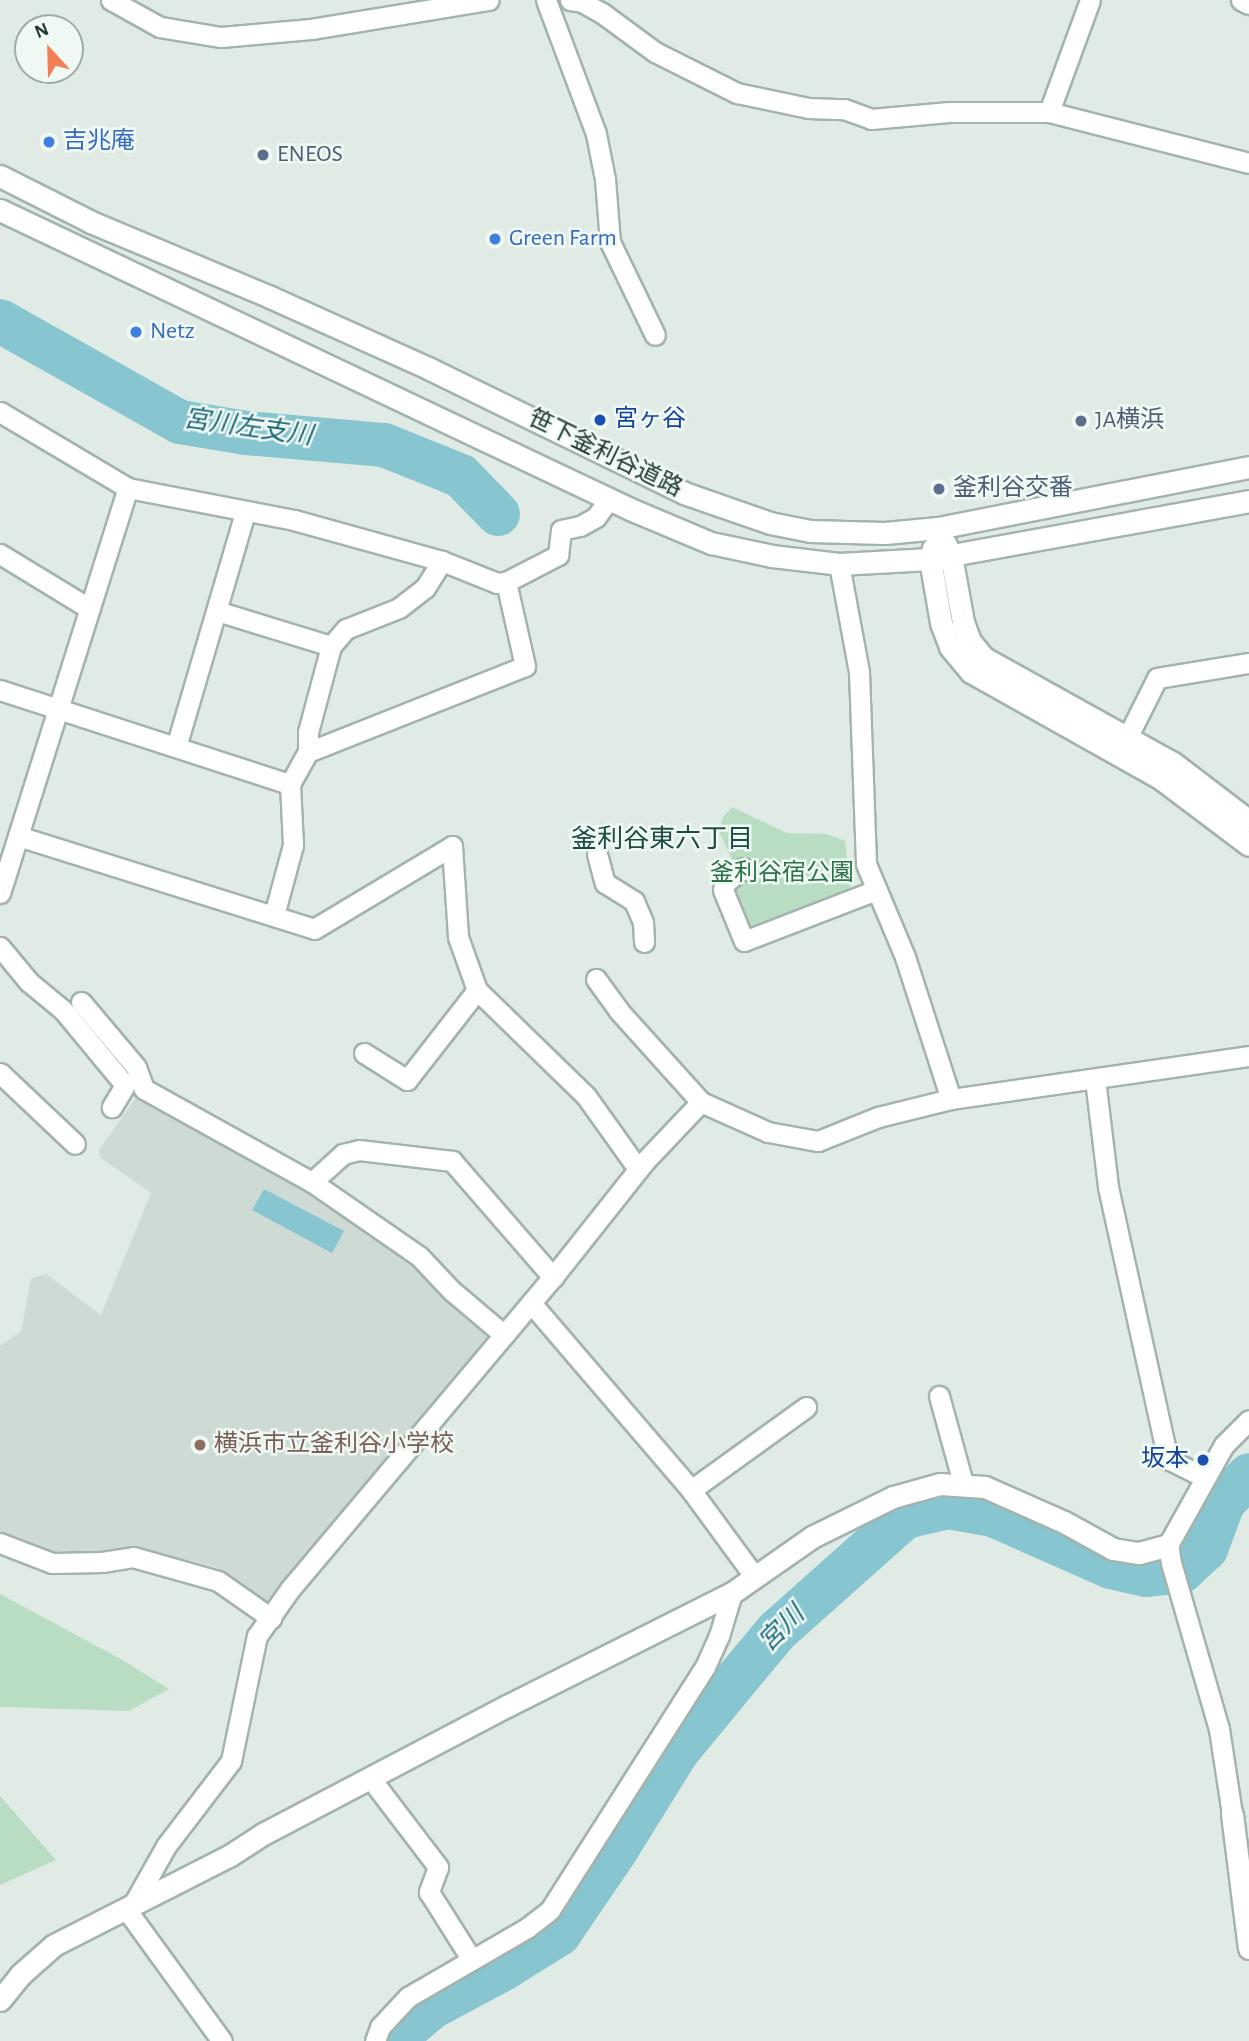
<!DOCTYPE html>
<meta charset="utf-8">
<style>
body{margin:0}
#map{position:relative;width:1249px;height:2041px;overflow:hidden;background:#e0ebe6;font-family:"Alegreya Sans","Noto Sans JP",sans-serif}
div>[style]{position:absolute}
.built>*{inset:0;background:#cedbd5}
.green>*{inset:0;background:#b9ddc3}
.water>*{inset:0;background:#87c5d1}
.river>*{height:44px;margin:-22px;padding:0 22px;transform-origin:22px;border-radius:22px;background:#87c5d1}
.roads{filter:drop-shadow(2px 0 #a3b3ad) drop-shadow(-2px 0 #a3b3ad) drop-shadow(0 2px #a3b3ad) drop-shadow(0 -2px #a3b3ad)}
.street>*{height:19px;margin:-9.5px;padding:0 9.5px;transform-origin:9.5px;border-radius:9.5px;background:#fff}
.secondary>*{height:21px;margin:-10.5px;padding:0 10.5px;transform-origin:10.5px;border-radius:10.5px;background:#fff}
.dots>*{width:19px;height:19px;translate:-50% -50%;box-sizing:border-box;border:4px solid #f0f8f4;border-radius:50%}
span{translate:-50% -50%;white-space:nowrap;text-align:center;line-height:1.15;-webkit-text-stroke:5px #f0f8f4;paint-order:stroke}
.shop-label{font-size:24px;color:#366cbe}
.left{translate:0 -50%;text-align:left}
.service-label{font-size:24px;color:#4e5e75}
.transit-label{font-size:24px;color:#164399}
.right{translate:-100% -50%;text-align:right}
.street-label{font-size:24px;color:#213b34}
.park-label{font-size:24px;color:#2b7247}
.education-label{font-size:24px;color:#785e54}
.water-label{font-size:26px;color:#1b6777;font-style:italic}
.neighbourhood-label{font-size:26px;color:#1d4d42}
.north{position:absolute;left:14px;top:14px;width:70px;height:70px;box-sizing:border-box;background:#f0f8f4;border:2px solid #9daca7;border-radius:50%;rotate:338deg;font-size:19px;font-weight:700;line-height:28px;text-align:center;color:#213b34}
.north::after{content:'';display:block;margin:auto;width:24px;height:32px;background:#f27e57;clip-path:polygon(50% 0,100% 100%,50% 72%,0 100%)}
</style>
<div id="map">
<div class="built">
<div style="clip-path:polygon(139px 1093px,398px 1247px,491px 1334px,267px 1606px,216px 1567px,150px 1551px,113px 1551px,65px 1557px,0 1544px,0 1346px,21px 1331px,31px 1278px,46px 1274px,101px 1315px,151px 1193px,100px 1157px,99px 1150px)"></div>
</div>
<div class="green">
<div style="clip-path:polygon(732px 807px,787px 833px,827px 834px,845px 841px,851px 891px,750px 931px,733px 892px,740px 878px,719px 831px,723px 817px)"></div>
<div style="clip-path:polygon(0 1594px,119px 1658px,169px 1689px,129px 1711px,0 1707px)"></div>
<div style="clip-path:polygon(0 1796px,56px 1860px,0 1885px)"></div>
</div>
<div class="water">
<div style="clip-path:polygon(264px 1189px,344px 1231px,332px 1253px,252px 1210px)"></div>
</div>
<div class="river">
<div style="left:0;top:321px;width:206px;rotate:29.3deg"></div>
<div style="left:180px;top:422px;width:67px;rotate:9.5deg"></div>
<div style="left:246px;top:433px;width:139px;rotate:5deg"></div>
<div style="left:384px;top:445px;width:83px;rotate:21.9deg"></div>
<div style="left:461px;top:476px;width:53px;rotate:45.8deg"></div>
<div style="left:392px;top:2041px;width:52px;rotate:-40.4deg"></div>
<div style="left:432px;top:2007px;width:83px;rotate:-28.1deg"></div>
<div style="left:505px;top:1968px;width:64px;rotate:-32.2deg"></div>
<div style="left:559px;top:1934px;width:99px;rotate:-55.7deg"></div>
<div style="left:615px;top:1852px;width:118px;rotate:-58.2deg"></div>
<div style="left:677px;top:1752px;width:101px;rotate:-50.6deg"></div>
<div style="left:741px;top:1674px;width:56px;rotate:-50.1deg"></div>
<div style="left:777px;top:1631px;width:171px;rotate:-41.7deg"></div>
<div style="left:905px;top:1517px;width:44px;rotate:-13.1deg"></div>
<div style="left:948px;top:1507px;width:46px;rotate:10.1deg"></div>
<div style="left:993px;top:1515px;width:129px;rotate:23.8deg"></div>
<div style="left:1111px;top:1567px;width:36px;rotate:13deg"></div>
<div style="left:1146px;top:1575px;width:36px;rotate:-6deg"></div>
<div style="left:1182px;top:1571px;width:33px;rotate:-43deg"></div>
<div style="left:1206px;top:1549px;width:49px;rotate:-69.7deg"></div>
<div style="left:1223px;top:1503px;width:38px;rotate:-47deg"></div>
</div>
<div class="roads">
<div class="street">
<div style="left:111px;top:0;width:56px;rotate:28.9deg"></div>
<div style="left:160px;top:27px;width:62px;rotate:9.3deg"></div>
<div style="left:221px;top:37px;width:90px;rotate:-5.1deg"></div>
<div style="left:311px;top:29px;width:180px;rotate:-9.3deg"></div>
<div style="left:546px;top:0;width:143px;rotate:69.5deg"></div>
<div style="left:596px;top:134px;width:46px;rotate:78.7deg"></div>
<div style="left:605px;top:179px;width:63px;rotate:85.5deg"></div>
<div style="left:610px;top:242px;width:103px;rotate:64.2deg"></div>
<div style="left:570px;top:0;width:12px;rotate:9deg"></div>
<div style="left:582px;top:2px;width:23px;rotate:29deg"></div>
<div style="left:602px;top:13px;width:66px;rotate:36.3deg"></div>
<div style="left:655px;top:52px;width:92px;rotate:26.6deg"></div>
<div style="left:737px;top:93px;width:73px;rotate:11.9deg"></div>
<div style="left:808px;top:108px;width:36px;rotate:2deg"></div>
<div style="left:844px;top:109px;width:29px;rotate:20deg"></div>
<div style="left:871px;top:119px;width:78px;rotate:-5.1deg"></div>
<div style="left:949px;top:112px;width:100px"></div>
<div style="left:1049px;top:112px;width:206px;rotate:14.3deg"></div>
<div style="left:1241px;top:0;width:9px;rotate:27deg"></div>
<div style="left:1049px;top:112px;width:119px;rotate:-69.9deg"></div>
<div style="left:0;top:412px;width:149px;rotate:30.7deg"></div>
<div style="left:128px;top:488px;width:169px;rotate:10.9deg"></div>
<div style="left:294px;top:520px;width:154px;rotate:15.5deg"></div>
<div style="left:442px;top:561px;width:59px;rotate:21.8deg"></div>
<div style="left:497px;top:583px;width:9px;rotate:-6deg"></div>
<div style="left:506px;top:582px;width:59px;rotate:-27.4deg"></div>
<div style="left:558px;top:555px;width:25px;rotate:-83deg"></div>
<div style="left:561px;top:530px;width:19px;rotate:-12deg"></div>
<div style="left:580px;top:526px;width:18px;rotate:-29deg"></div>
<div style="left:596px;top:517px;width:22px;rotate:-54deg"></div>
<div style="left:0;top:554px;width:105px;rotate:31.4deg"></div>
<div style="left:839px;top:564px;width:110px;rotate:79.5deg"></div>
<div style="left:859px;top:672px;width:192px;rotate:87.9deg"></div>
<div style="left:866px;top:864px;width:101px;rotate:67.2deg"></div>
<div style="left:905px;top:957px;width:149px;rotate:72.1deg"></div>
<div style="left:217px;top:611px;width:119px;rotate:17.1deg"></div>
<div style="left:0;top:690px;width:305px;rotate:18deg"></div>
<div style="left:176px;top:747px;width:245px;rotate:-73.6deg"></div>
<div style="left:1121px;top:750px;width:80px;rotate:-63.4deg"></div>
<div style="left:1157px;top:678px;width:93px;rotate:-9.3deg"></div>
<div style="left:308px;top:752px;width:233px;rotate:-21.6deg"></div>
<div style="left:525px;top:666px;width:86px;rotate:-102.7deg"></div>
<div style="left:18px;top:836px;width:310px;rotate:17.4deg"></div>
<div style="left:314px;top:929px;width:161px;rotate:-31deg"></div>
<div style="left:452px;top:846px;width:91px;rotate:86.2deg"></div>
<div style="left:458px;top:937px;width:56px;rotate:70.3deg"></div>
<div style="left:477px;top:990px;width:152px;rotate:44.2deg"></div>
<div style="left:586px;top:1096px;width:90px;rotate:54.5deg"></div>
<div style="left:597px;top:854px;width:30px;rotate:75deg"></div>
<div style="left:605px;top:883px;width:34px;rotate:32deg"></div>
<div style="left:634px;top:901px;width:23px;rotate:67deg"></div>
<div style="left:643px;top:922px;width:20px;rotate:87deg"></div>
<div style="left:743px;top:868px;width:23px;rotate:140deg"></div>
<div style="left:725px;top:883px;width:7px;rotate:106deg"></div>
<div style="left:723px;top:890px;width:55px;rotate:67.6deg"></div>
<div style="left:744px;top:941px;width:142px;rotate:-21.1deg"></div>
<div style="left:0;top:893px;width:425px;rotate:-72.5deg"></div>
<div style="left:274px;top:915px;width:73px;rotate:-74.8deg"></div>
<div style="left:293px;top:845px;width:61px;rotate:-92.8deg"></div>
<div style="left:290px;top:784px;width:37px;rotate:-61deg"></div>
<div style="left:308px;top:752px;width:20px;rotate:-90deg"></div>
<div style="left:308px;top:732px;width:89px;rotate:-75deg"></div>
<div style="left:331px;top:646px;width:23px;rotate:-49deg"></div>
<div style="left:346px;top:629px;width:57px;rotate:-21.6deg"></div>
<div style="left:399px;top:608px;width:33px;rotate:-38deg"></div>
<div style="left:425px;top:588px;width:32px;rotate:-58deg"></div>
<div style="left:0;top:947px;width:45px;rotate:50.4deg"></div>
<div style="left:29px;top:982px;width:44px;rotate:39.5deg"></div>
<div style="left:63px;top:1010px;width:97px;rotate:50.4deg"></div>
<div style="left:125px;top:1085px;width:26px;rotate:121deg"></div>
<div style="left:596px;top:979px;width:39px;rotate:54deg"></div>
<div style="left:619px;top:1011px;width:122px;rotate:48deg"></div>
<div style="left:81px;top:1002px;width:85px;rotate:49.8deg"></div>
<div style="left:136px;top:1067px;width:23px;rotate:70deg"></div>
<div style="left:144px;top:1089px;width:192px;rotate:29deg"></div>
<div style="left:312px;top:1182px;width:130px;rotate:34.7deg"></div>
<div style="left:419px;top:1256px;width:48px;rotate:46.7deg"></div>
<div style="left:452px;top:1291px;width:68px;rotate:40.2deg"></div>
<div style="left:364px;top:1053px;width:51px;rotate:32.1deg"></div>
<div style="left:407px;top:1080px;width:114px;rotate:-52.1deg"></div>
<div style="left:0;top:1073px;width:103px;rotate:43.4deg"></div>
<div style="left:1095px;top:1079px;width:109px;rotate:83.1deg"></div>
<div style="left:1108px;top:1187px;width:279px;rotate:77.6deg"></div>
<div style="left:1168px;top:1459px;width:40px;rotate:26.6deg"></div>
<div style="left:312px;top:1182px;width:42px;rotate:-42.1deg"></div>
<div style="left:343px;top:1154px;width:16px;rotate:-14deg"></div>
<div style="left:359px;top:1150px;width:94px;rotate:6.7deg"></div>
<div style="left:452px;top:1161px;width:154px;rotate:49deg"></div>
<div style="left:531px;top:1303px;width:246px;rotate:49.4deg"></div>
<div style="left:691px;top:1490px;width:108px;rotate:53.7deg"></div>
<div style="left:939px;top:1396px;width:90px;rotate:74.6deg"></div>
<div style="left:691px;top:1490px;width:142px;rotate:-35.8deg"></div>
<div style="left:0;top:1543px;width:56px;rotate:21deg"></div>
<div style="left:52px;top:1563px;width:50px;rotate:-1.1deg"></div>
<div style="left:102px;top:1562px;width:31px;rotate:-9deg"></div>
<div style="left:133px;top:1557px;width:88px;rotate:15.8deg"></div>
<div style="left:218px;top:1581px;width:65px;rotate:34.9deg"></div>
<div style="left:371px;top:1779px;width:111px;rotate:52.7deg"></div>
<div style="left:438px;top:1867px;width:27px;rotate:110deg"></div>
<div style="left:429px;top:1892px;width:80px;rotate:57.7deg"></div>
<div style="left:1232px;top:1814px;width:86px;rotate:-98.7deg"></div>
<div style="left:1219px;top:1729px;width:173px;rotate:-106.1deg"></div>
<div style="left:1171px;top:1563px;width:18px;rotate:-99deg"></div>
<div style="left:1168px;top:1545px;width:115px;rotate:-60.8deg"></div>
<div style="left:1224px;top:1445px;width:35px;rotate:-45deg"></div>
<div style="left:134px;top:1903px;width:65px;rotate:-60.7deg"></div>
<div style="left:166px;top:1846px;width:107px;rotate:-52.6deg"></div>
<div style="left:231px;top:1761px;width:128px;rotate:-78.3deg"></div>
<div style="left:257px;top:1636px;width:57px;rotate:-54.9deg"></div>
<div style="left:290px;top:1589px;width:408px;rotate:-49.9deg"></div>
<div style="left:553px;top:1277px;width:147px;rotate:-51.6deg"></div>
<div style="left:644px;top:1162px;width:83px;rotate:-46.5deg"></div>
<div style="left:701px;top:1102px;width:73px;rotate:24.1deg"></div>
<div style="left:768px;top:1132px;width:51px;rotate:10.2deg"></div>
<div style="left:818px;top:1141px;width:65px;rotate:-21.8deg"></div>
<div style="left:878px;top:1117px;width:75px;rotate:-13.9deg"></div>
<div style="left:951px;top:1099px;width:301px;rotate:-8.2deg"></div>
<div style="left:126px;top:1909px;width:163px;rotate:54deg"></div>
<div style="left:375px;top:2041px;width:15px;rotate:-70deg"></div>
<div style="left:380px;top:2027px;width:41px;rotate:-47deg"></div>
<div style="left:408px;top:1997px;width:138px;rotate:-30.1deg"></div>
<div style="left:527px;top:1928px;width:29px;rotate:-38deg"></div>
<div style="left:550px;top:1910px;width:288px;rotate:-57.5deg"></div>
<div style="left:705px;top:1667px;width:34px;rotate:-66deg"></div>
<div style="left:719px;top:1636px;width:45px;rotate:-73.2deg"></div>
</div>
<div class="secondary">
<div style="left:0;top:176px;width:102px;rotate:26.8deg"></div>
<div style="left:91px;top:222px;width:194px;rotate:22.7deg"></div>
<div style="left:270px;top:297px;width:175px;rotate:24.2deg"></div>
<div style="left:430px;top:369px;width:283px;rotate:26deg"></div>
<div style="left:684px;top:493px;width:91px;rotate:19.2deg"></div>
<div style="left:770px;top:523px;width:41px;rotate:11.3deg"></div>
<div style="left:810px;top:531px;width:75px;rotate:1.5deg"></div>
<div style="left:885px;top:533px;width:53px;rotate:-5.4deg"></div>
<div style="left:938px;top:528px;width:317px;rotate:-11.1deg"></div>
<div style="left:0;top:210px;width:697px;rotate:25.39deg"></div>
<div style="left:630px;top:509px;width:88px;rotate:22.8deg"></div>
<div style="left:711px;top:543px;width:62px;rotate:12deg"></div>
<div style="left:772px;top:556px;width:67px;rotate:6.8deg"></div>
<div style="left:839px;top:564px;width:91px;rotate:-3.1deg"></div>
<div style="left:930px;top:559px;width:324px;rotate:-10.3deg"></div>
<div style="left:945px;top:543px;width:14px;rotate:65deg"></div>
<div style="left:951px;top:556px;width:67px;rotate:79.7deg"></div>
<div style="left:963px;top:622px;width:20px;rotate:70deg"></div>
<div style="left:970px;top:641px;width:22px;rotate:51deg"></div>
<div style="left:984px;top:658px;width:216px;rotate:29.1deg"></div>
<div style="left:1173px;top:763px;width:96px;rotate:37.3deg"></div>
<div style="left:933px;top:548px;width:11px;rotate:105deg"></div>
<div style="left:930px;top:559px;width:65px;rotate:80.2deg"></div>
<div style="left:941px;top:623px;width:26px;rotate:69deg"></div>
<div style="left:950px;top:647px;width:33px;rotate:50deg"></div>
<div style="left:971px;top:672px;width:217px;rotate:29.3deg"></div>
<div style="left:1160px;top:778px;width:111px;rotate:37deg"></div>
<div style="left:1232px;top:1814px;width:135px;rotate:82.8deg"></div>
<div style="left:0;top:2000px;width:32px;rotate:-51deg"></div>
<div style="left:20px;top:1975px;width:45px;rotate:-41.4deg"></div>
<div style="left:54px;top:1945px;width:196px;rotate:-27deg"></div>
<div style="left:229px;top:1856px;width:40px;rotate:-32.9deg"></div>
<div style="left:263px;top:1834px;width:276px;rotate:-27.7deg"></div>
<div style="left:507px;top:1706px;width:252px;rotate:-26.7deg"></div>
<div style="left:732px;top:1593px;width:98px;rotate:-35deg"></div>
<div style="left:812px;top:1537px;width:90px;rotate:-26.3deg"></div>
<div style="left:893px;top:1497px;width:49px;rotate:-15.5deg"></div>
<div style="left:940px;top:1484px;width:45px;rotate:3.8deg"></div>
<div style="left:985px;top:1487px;width:86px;rotate:23.9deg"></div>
<div style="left:1064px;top:1522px;width:56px;rotate:28.9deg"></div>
<div style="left:1113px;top:1549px;width:26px;rotate:9deg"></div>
<div style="left:1139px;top:1553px;width:30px;rotate:-15deg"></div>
</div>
</div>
<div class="dots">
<div style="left:49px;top:142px;background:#3f7fe0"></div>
<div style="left:263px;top:155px;background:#5c6f8a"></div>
<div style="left:495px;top:239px;background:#3f7fe0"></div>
<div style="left:136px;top:332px;background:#3f7fe0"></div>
<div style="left:600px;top:420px;background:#1a4fb4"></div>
<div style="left:1081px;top:421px;background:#5c6f8a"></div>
<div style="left:939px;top:489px;background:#5c6f8a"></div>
<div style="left:200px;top:1445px;background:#8d6e63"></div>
<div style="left:1203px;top:1460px;background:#1a4fb4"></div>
</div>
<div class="shop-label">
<span class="left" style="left:63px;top:142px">吉兆庵</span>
<span class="left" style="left:509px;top:239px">Green Farm</span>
<span class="left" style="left:150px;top:332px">Netz</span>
</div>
<div class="service-label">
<span class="left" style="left:277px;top:155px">ENEOS</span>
<span class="left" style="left:1095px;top:421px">JA横浜</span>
<span class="left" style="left:953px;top:489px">釜利谷交番</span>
</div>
<div class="transit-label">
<span class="left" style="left:614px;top:420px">宮ヶ谷</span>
<span class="right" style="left:1189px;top:1460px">坂本</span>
</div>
<div class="street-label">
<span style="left:605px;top:454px;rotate:26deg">笹下釜利谷道路</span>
</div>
<div class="park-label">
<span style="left:782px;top:874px">釜利谷宿公園</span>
</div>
<div class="education-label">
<span class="left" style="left:214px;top:1445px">横浜市立釜利谷小学校</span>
</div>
<div class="water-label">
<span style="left:248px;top:428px;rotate:8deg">宮川左支川</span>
<span style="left:782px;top:1629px;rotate:-45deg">宮川</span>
</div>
<div class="neighbourhood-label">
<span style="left:662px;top:840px">釜利谷東六丁目</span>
</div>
<div class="north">N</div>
</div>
